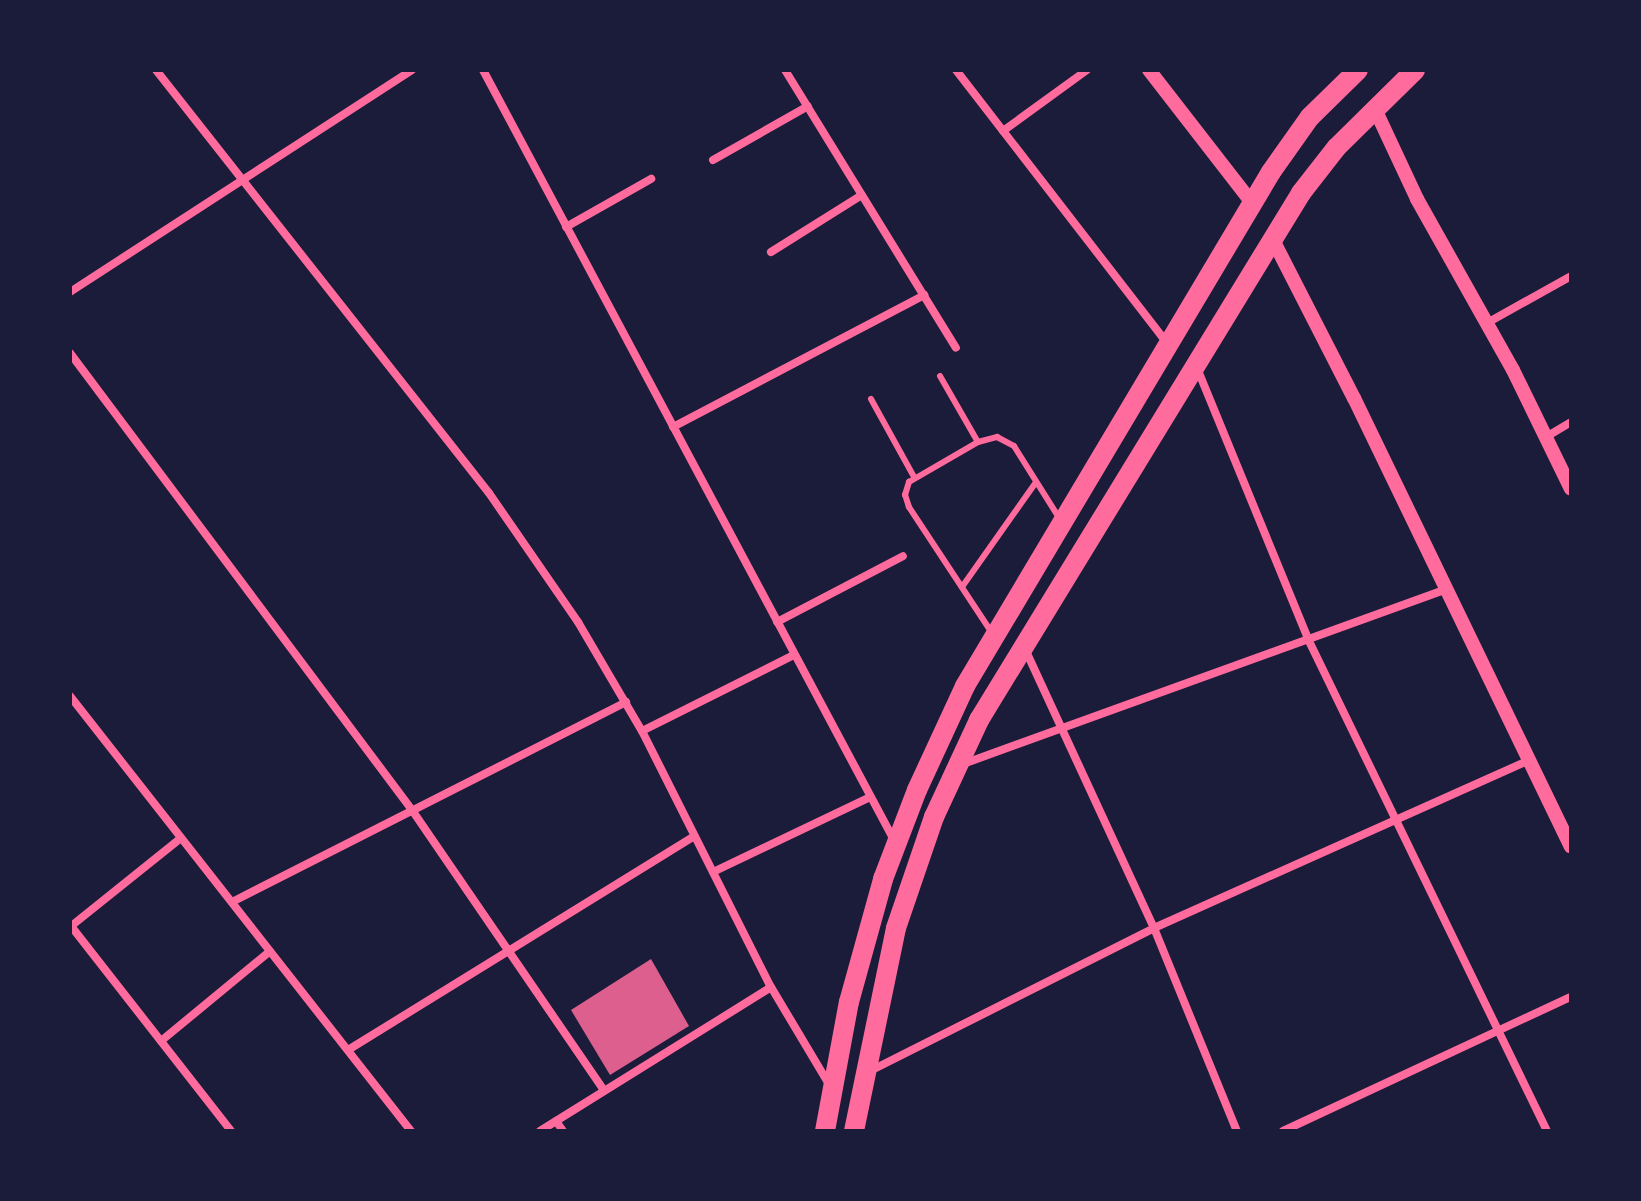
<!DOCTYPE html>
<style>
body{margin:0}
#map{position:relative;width:1641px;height:1201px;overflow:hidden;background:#1b1b3a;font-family:"Work Sans",sans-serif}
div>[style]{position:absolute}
.building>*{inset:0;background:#dd5f8e}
.service>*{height:6px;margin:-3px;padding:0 3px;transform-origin:3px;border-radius:3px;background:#ff6b9d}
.minor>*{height:8px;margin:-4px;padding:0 4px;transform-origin:4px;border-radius:4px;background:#ff6b9d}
.tertiary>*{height:14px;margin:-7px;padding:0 7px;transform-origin:7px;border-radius:7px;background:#ff6b9d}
.primary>*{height:20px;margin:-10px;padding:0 10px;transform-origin:10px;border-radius:10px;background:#ff6b9d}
span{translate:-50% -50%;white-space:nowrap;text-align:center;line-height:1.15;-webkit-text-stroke:7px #1b1b3a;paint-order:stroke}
.frame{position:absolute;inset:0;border:72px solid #1b1b3a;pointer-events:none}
</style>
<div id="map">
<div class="building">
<div style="clip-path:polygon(651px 959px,689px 1026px,610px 1075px,571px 1010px)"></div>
</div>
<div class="service">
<div style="left:940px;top:376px;width:76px;rotate:60.1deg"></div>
<div style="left:871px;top:399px;width:89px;rotate:61.1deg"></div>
<div style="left:962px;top:587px;width:128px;rotate:-54.8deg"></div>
<div style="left:992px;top:633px;width:151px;rotate:-123.4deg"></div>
<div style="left:909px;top:507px;width:13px;rotate:-108deg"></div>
<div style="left:905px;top:495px;width:14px;rotate:-73deg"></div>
<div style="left:909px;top:482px;width:80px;rotate:-30.1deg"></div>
<div style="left:978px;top:442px;width:20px;rotate:-15deg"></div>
<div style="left:997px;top:437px;width:19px;rotate:28deg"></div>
<div style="left:1014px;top:446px;width:89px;rotate:57.9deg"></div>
</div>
<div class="minor">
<div style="left:156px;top:70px;width:538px;rotate:51.79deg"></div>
<div style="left:489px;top:493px;width:157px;rotate:55.4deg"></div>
<div style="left:578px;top:622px;width:126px;rotate:59.6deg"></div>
<div style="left:642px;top:731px;width:287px;rotate:63.3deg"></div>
<div style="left:771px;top:987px;width:115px;rotate:59.2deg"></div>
<div style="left:483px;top:70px;width:873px;rotate:61.91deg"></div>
<div style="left:785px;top:70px;width:326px;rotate:58.4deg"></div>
<div style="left:956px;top:70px;width:346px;rotate:52.3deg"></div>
<div style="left:1003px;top:131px;width:104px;rotate:-36deg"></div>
<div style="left:713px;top:160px;width:109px;rotate:-29.6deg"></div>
<div style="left:566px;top:227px;width:98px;rotate:-29.5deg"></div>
<div style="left:771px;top:252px;width:107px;rotate:-32.1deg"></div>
<div style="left:70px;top:292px;width:408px;rotate:-33deg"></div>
<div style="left:1487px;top:323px;width:96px;rotate:-29.2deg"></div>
<div style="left:70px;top:353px;width:571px;rotate:53.19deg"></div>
<div style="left:412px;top:810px;width:340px;rotate:55.6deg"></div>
<div style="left:1197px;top:368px;width:293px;rotate:67.7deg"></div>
<div style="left:1308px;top:639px;width:547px;rotate:64.09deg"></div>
<div style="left:673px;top:427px;width:284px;rotate:-27.7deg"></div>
<div style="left:1546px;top:437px;width:29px;rotate:-31deg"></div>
<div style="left:777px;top:622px;width:142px;rotate:-27.6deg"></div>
<div style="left:1025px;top:649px;width:307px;rotate:65.2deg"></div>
<div style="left:1154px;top:928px;width:219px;rotate:67.8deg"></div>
<div style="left:70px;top:696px;width:553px;rotate:51.91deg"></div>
<div style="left:642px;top:731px;width:170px;rotate:-26.6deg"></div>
<div style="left:963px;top:764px;width:515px;rotate:-19.88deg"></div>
<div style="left:713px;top:872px;width:174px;rotate:-25.5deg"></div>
<div style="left:232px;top:902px;width:442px;rotate:-26.9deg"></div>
<div style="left:71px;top:926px;width:260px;rotate:52deg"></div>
<div style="left:70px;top:927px;width:142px;rotate:-38.7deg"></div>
<div style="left:161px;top:1041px;width:141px;rotate:-39.5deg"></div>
<div style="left:348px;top:1050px;width:407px;rotate:-31.7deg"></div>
<div style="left:870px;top:1071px;width:318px;rotate:-26.7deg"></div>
<div style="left:1154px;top:928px;width:411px;rotate:-24.1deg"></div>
<div style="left:556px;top:1121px;width:12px;rotate:55deg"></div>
<div style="left:540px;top:1131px;width:272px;rotate:-31.9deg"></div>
<div style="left:1283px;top:1131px;width:318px;rotate:-25deg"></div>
</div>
<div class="tertiary">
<div style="left:1149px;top:70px;width:168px;rotate:52.2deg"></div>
<div style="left:1374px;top:107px;width:102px;rotate:64.9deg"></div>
<div style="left:1417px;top:199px;width:196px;rotate:60.7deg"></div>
<div style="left:1513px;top:370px;width:132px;rotate:64deg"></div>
<div style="left:1272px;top:238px;width:180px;rotate:62.9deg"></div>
<div style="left:1354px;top:398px;width:498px;rotate:64.2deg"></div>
</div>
<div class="primary">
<div style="left:825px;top:1131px;width:131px;rotate:-79.5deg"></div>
<div style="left:849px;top:1002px;width:128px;rotate:-74.5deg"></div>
<div style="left:883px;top:879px;width:95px;rotate:-69.1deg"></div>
<div style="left:917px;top:790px;width:115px;rotate:-65.2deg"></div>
<div style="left:965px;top:686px;width:598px;rotate:-59.23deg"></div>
<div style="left:1271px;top:172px;width:67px;rotate:-54.7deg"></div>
<div style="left:1310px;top:117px;width:67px;rotate:-44.4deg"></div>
<div style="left:854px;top:1131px;width:207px;rotate:-78.3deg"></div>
<div style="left:896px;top:928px;width:117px;rotate:-71.1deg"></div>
<div style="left:934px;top:817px;width:107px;rotate:-65.1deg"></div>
<div style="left:979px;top:720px;width:618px;rotate:-58.57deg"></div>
<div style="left:1301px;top:193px;width:57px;rotate:-52.1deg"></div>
<div style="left:1336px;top:148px;width:111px;rotate:-44.6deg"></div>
</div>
<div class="frame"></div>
</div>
